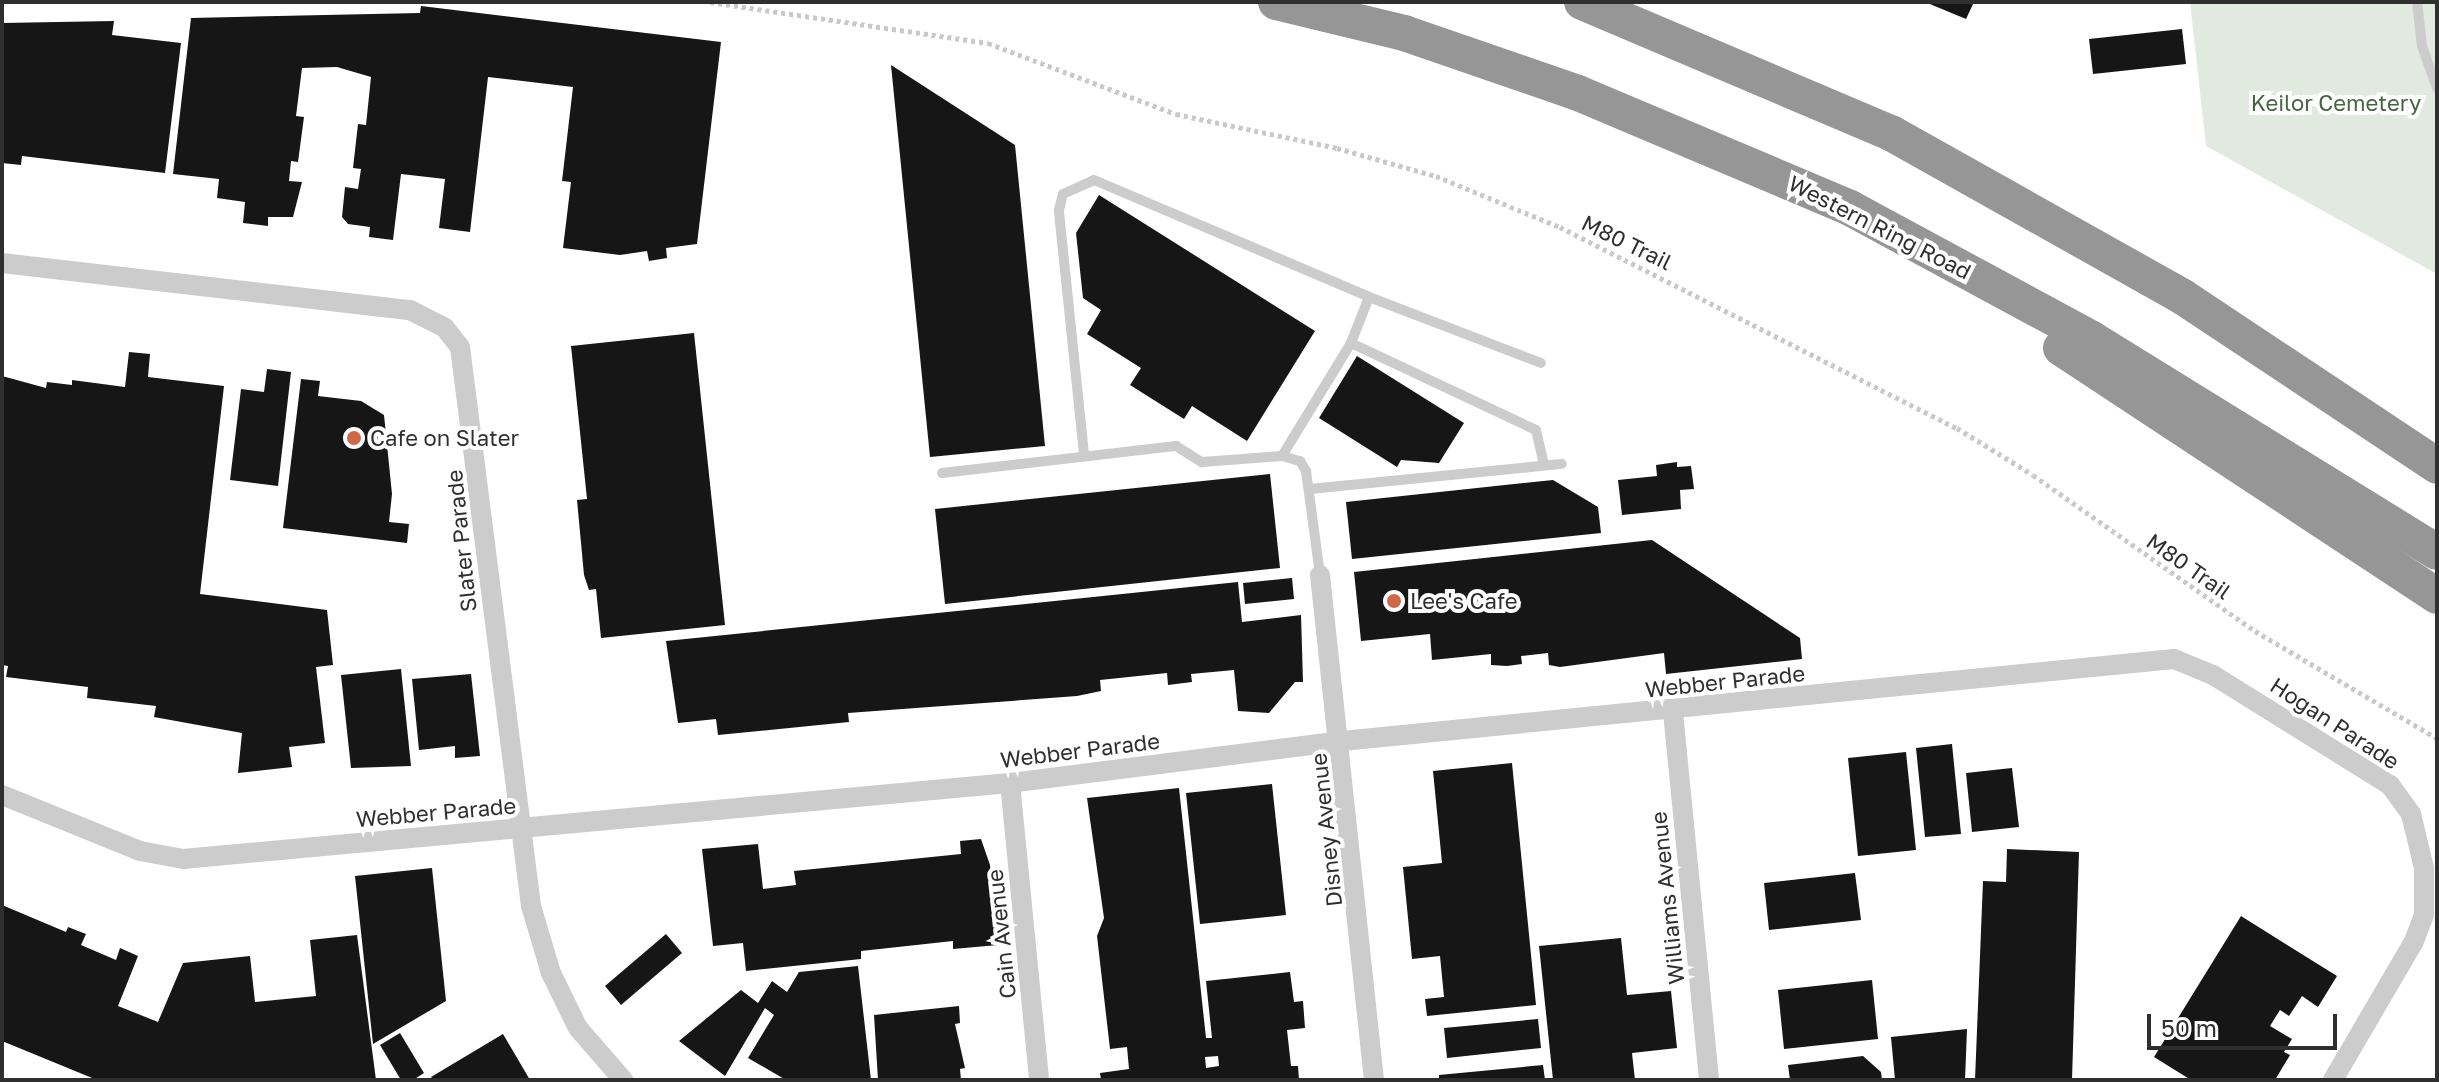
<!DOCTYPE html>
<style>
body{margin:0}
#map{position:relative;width:2439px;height:1082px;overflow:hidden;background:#fff;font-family:"Golos Text",sans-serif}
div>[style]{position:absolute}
.green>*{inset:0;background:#e1eadf}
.building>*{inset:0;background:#161616}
.path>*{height:5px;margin-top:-2.5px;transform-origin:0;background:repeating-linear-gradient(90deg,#c9c9c9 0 4px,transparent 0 8px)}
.service>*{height:10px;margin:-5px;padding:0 5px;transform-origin:5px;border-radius:5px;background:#ccc}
.minor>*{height:20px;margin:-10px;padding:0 10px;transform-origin:10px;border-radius:10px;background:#ccc}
.motorway>*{height:36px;margin:-18px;padding:0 18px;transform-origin:18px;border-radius:18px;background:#969696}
.dots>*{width:22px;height:22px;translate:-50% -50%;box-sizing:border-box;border:4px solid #fff;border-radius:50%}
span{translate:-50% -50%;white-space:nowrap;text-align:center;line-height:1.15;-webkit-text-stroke:8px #fff;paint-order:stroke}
.park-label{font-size:22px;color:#476542}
.street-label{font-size:22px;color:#2f2f2f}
.poi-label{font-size:22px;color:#2f2f2f}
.left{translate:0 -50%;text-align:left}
.frame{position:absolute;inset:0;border:4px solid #2f2f2f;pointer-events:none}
.scale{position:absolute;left:2147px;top:1014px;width:190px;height:36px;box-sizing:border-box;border:4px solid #2f2f2f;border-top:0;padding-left:10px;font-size:24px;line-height:28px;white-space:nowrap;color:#2f2f2f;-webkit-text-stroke:6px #fff;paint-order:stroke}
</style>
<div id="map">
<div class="green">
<div style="clip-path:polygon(2190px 2px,2437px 2px,2437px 274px,2206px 146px)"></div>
</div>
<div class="building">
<div style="clip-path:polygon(1925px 2px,1974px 2px,1966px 19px)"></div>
<div style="clip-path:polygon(421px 6px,721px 42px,697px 244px,666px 248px,667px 258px,649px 261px,647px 251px,620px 255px,563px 248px,571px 182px,562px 181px,573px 87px,488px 77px,470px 232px,439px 228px,445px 179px,401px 174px,393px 240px,369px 237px,370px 227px,348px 224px,342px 217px,345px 187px,358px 189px,361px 169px,353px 168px,358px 124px,366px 125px,371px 77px,337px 67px,302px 68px,296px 116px,304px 117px,298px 162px,291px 161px,289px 181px,302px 182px,293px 217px,268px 217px,268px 226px,243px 223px,245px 202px,217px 198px,219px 179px,173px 174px,191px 18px,420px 13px)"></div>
<div style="clip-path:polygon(114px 21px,112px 35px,181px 43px,165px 173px,22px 156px,21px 165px,2px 163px,2px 23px)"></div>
<div style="clip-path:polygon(2182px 29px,2186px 64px,2093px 74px,2089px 39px)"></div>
<div style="clip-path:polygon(891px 65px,1015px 145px,1045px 446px,930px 457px)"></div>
<div style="clip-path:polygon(1099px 195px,1315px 331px,1247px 441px,1192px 406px,1184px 419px,1130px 385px,1141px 368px,1087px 334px,1101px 310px,1083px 298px,1076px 233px)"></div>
<div style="clip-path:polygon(694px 333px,725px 625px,601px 638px,596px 589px,589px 590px,584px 575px,577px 500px,587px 499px,571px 346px)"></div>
<div style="clip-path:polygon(129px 352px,150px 354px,148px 377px,224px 386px,200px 594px,327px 610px,333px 665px,316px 667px,325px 743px,289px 747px,292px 767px,238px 773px,242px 733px,154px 717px,156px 706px,87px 698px,88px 687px,6px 677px,8px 666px,2px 665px,2px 376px,46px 388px,47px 382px,72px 385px,72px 380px,125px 387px)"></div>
<div style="clip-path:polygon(1357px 356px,1464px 423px,1439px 463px,1401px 460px,1397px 467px,1319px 418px)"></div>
<div style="clip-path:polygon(267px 369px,291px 372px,278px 486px,230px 480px,241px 389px,264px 392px)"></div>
<div style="clip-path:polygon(301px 379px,320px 381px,318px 396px,361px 401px,384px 415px,392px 494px,389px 522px,409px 524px,407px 543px,283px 528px)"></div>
<div style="clip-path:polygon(1677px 462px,1677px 467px,1691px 466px,1694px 489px,1680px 490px,1681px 509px,1622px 515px,1618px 480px,1657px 476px,1656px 465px)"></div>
<div style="clip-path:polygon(1270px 474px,1280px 568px,945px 604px,935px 509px)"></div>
<div style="clip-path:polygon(1553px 480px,1598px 507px,1601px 533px,1352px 559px,1346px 502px)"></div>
<div style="clip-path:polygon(1652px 540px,1800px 638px,1802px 659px,1666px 674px,1664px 653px,1560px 667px,1549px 665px,1548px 653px,1521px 656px,1522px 664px,1507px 666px,1491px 665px,1491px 654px,1432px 660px,1430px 634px,1361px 641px,1354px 572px)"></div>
<div style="clip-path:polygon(1292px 578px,1294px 599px,1245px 604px,1243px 583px)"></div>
<div style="clip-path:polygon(1238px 582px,1242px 622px,1301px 615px,1303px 682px,1295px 682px,1269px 713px,1238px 711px,1234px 670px,1191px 674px,1192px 682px,1168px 685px,1167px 673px,1100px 680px,1101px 691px,1077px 696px,848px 713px,849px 722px,718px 735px,716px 719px,678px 723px,666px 641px)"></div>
<div style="clip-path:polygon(401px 669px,411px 766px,351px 768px,341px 675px)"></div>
<div style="clip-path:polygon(471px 674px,480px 756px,455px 758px,455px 746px,419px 750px,412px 679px)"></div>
<div style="clip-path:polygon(1952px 744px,1961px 834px,1925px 837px,1916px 748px)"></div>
<div style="clip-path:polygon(1906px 752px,1916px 850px,1858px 856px,1848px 758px)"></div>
<div style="clip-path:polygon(1512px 763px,1536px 1005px,1427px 1016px,1425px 999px,1444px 997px,1440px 956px,1412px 959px,1403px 867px,1442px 863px,1433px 771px)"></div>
<div style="clip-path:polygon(2012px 768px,2019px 827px,1972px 832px,1966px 773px)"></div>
<div style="clip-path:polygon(1272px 784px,1286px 915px,1200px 924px,1186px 793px)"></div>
<div style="clip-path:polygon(evenodd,1179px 788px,1206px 1038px,1212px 1038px,1206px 981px,1290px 972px,1294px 1002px,1303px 1001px,1305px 1028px,1287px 1030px,1291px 1066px,1298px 1066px,1299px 1080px,1101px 1080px,1100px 1073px,1129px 1069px,1127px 1047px,1110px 1049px,1097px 936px,1104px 918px,1087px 798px,1179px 788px,1218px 1056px,1219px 1066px,1206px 1068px,1205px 1057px,1218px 1056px)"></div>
<div style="clip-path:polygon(981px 839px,990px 865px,998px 945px,953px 949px,953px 941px,861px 951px,861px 959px,746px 971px,743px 943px,713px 946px,702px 849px,758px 844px,763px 889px,796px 885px,794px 871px,961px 854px,960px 841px)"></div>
<div style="clip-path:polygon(2007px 849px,2079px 852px,2072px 1080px,1975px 1080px,1983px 881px,2006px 882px)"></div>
<div style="clip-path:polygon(432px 868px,446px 1001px,373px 1044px,355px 876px)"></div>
<div style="clip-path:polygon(1855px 873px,1861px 920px,1769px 930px,1764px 883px)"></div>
<div style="clip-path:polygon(2px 905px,66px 932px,68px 927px,86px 934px,81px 945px,116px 960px,120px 948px,138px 956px,118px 1006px,158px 1022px,183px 963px,250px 956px,255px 1002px,316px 996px,310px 940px,357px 935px,376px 1080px,97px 1080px,2px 1041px)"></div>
<div style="clip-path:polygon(2241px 916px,2337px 976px,2318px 1007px,2302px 996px,2289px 1016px,2280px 1010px,2270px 1026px,2292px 1039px,2284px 1052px,2290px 1055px,2275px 1080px,2191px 1080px,2154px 1057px)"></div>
<div style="clip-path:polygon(666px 934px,682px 953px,621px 1005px,605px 986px)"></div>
<div style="clip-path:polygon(1621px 938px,1627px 995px,1671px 991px,1677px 1048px,1632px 1053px,1635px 1080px,1553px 1080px,1539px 946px)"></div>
<div style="clip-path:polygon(858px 966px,871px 1080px,786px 1080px,748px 1058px,774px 1015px,765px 1008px,725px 1076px,679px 1041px,741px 990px,758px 1003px,772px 981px,787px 992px,799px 972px)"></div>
<div style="clip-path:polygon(1872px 980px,1878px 1039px,1784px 1049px,1778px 990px)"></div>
<div style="clip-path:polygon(959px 1006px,960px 1023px,955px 1024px,965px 1068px,960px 1069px,961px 1080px,878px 1080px,874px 1015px)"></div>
<div style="clip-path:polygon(1538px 1019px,1541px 1048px,1447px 1058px,1444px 1028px)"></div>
<div style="clip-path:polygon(1967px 1029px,1965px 1080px,1895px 1080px,1891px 1037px)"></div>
<div style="clip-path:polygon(400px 1033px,424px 1073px,413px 1080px,401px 1080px,380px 1045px)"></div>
<div style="clip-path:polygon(503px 1034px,530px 1080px,433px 1080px,431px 1077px)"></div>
<div style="clip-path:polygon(1863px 1056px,1881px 1072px,1882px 1080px,1790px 1080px,1788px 1065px)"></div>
<div style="clip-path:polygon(1543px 1065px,1545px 1080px,1439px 1080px,1439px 1075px)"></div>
</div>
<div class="path">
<div style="left:710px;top:2px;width:281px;rotate:8.4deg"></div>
<div style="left:988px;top:43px;width:201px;rotate:20.7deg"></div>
<div style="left:1176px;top:114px;width:165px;rotate:11.9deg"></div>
<div style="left:1337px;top:148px;width:103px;rotate:15.8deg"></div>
<div style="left:1436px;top:176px;width:134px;rotate:22.4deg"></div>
<div style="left:1560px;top:227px;width:445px;rotate:26.9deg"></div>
<div style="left:1957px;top:428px;width:89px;rotate:31.7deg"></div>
<div style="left:2033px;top:475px;width:271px;rotate:35.1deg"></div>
<div style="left:2255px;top:631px;width:211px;rotate:30.5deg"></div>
</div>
<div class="service">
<div style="left:2417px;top:2px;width:44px;rotate:83.5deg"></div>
<div style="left:2422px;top:46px;width:45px;rotate:70.3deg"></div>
<div style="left:1369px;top:297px;width:184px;rotate:21deg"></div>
<div style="left:1084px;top:454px;width:245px;rotate:-95.9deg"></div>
<div style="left:1059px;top:210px;width:16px;rotate:-76deg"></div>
<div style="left:1063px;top:194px;width:34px;rotate:-24deg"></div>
<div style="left:1094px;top:180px;width:299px;rotate:23deg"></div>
<div style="left:1369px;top:297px;width:49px;rotate:111.4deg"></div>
<div style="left:1351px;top:343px;width:204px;rotate:25.2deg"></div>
<div style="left:1536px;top:430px;width:36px;rotate:77deg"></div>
<div style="left:1282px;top:456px;width:132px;rotate:-58.6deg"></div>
<div style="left:942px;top:473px;width:236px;rotate:-6.6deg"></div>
<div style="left:1176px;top:446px;width:31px;rotate:32deg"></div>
<div style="left:1202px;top:462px;width:80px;rotate:-4.3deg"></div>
<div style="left:1282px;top:456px;width:19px;rotate:16deg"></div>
<div style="left:1300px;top:461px;width:12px;rotate:59deg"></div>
<div style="left:1306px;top:471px;width:105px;rotate:82.3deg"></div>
<div style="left:1310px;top:489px;width:253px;rotate:-5.7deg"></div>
</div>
<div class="minor">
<div style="left:2px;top:263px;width:411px;rotate:6.6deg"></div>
<div style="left:410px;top:310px;width:39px;rotate:27deg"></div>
<div style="left:445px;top:328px;width:24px;rotate:52deg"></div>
<div style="left:460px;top:347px;width:563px;rotate:82.76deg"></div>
<div style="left:531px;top:906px;width:70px;rotate:73.4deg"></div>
<div style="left:551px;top:973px;width:61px;rotate:63.9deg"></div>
<div style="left:578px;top:1028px;width:69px;rotate:49.1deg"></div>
<div style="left:1320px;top:575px;width:508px;rotate:83.9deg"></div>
<div style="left:1673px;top:712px;width:370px;rotate:84.4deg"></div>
<div style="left:1010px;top:783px;width:298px;rotate:84.4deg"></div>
<div style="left:2px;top:795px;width:149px;rotate:22.1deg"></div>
<div style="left:140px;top:851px;width:44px;rotate:10.5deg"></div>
<div style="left:183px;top:859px;width:830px;rotate:-5.25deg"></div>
<div style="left:1010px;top:783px;width:335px;rotate:-7.2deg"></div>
<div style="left:1342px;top:741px;width:836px;rotate:-5.63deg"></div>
<div style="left:2174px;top:659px;width:42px;rotate:22.3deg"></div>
<div style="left:2213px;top:675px;width:208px;rotate:31.9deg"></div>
<div style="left:2390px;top:785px;width:36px;rotate:54deg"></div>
<div style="left:2411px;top:814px;width:56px;rotate:76.5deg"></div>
<div style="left:2424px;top:868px;width:47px;rotate:90deg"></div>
<div style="left:2424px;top:915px;width:30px;rotate:111deg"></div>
<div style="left:2413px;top:943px;width:159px;rotate:120.3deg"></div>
</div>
<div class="motorway">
<div style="left:1276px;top:2px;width:132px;rotate:13.6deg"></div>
<div style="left:1404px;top:33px;width:184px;rotate:19deg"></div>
<div style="left:1578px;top:93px;width:295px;rotate:22.9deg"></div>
<div style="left:1850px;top:208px;width:275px;rotate:28.4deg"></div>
<div style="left:2092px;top:339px;width:405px;rotate:31.7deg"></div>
<div style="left:1582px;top:2px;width:336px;rotate:23deg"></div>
<div style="left:1891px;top:133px;width:335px;rotate:29.3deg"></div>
<div style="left:2183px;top:297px;width:305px;rotate:33.6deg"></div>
<div style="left:2061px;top:348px;width:450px;rotate:33.4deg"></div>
</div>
<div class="dots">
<div style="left:354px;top:438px;background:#d06848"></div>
<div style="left:1394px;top:601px;background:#d06848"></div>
</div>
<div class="park-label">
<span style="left:2336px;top:103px">Keilor Cemetery</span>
</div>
<div class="street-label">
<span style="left:1880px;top:227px;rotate:27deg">Western Ring Road</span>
<span style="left:1627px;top:242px;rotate:26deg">M80 Trail</span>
<span style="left:461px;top:541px;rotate:-96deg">Slater Parade</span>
<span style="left:2189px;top:566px;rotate:35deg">M80 Trail</span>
<span style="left:1725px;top:681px;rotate:-6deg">Webber Parade</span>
<span style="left:2335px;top:723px;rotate:33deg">Hogan Parade</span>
<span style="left:1080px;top:750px;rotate:-7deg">Webber Parade</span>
<span style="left:436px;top:812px;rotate:-5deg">Webber Parade</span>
<span style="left:1326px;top:830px;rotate:-96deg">Disney Avenue</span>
<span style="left:1667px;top:898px;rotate:-96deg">Williams Avenue</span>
<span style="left:1001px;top:934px;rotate:-96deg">Cain Avenue</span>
</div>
<div class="poi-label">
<span class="left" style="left:370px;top:438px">Cafe on Slater</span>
<span class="left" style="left:1410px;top:601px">Lee's Cafe</span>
</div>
<div class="frame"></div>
<div class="scale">50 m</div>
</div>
